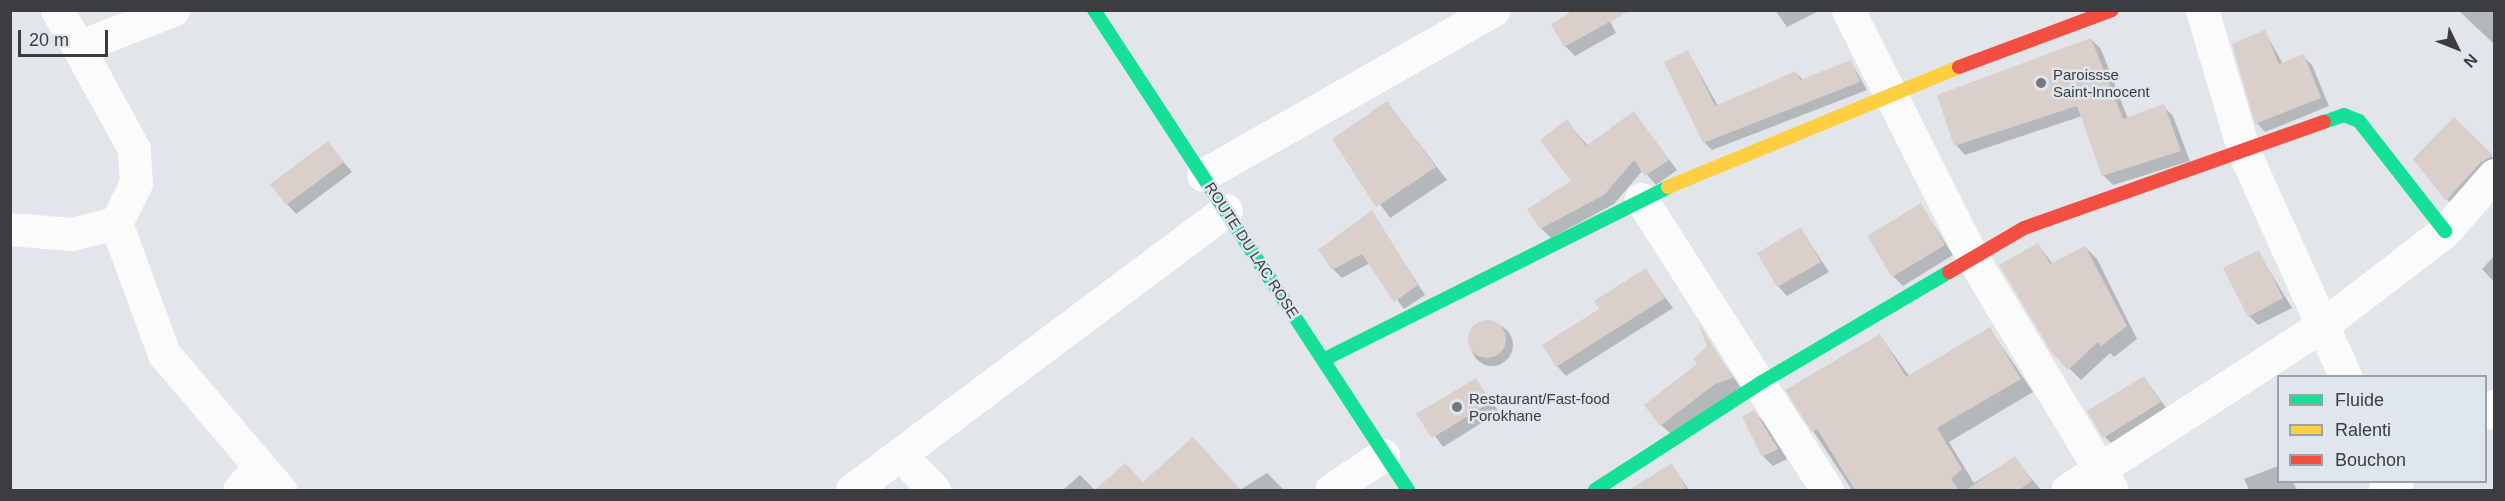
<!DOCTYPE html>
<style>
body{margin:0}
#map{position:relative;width:2505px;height:501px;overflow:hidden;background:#e2e6ea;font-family:Arial,sans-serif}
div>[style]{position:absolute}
.shadow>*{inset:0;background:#0003}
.round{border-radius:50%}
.building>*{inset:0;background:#dacfca}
.street>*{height:33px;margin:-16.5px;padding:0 16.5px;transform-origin:16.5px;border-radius:16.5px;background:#fbfbfc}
.fast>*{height:14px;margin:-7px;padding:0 7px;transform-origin:7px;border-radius:7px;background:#16e098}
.slow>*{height:14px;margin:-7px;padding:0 7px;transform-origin:7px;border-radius:7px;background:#ffcf43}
.jam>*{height:14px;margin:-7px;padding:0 7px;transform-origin:7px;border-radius:7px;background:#f24e42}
.dots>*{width:16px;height:16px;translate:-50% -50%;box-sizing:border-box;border:3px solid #dfe6ee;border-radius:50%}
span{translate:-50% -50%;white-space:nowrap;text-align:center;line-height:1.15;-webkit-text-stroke:5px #dfe6ee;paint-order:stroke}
.poi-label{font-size:15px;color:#3b3d40}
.left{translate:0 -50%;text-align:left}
.street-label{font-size:15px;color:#3b3d40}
.frame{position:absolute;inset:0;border:12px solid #3b3d40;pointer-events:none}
.legend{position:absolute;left:2277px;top:375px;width:210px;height:108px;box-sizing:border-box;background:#dfe6ee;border:2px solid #9da2a8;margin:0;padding:8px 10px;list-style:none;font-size:18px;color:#3b3d40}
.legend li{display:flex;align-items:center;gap:12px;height:30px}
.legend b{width:30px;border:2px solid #9da2a8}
.north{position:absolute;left:2427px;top:18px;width:60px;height:60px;-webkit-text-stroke:4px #dfe6ee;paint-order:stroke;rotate:133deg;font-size:16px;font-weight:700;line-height:24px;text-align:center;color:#3b3d40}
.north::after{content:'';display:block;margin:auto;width:21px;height:27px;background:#3b3d40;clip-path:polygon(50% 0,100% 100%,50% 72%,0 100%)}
.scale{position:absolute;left:18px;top:30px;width:90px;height:27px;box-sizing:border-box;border:3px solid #3b3d40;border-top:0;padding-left:8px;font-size:18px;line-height:21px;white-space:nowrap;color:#3b3d40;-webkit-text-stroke:4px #dfe6ee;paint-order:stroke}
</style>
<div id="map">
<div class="shadow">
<div style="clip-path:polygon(1570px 10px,1604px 10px,1616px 33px,1575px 56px,1565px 46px)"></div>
<div style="clip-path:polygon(1775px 10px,1821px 10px,1787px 27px)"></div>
<div style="clip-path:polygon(2458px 10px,2494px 10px,2494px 44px)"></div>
<div style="clip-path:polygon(2265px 32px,2283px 64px,2303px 56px,2312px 65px,2329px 106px,2265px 132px,2257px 123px)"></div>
<div style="clip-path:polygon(2091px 39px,2101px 49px,2128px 119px,2163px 106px,2173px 116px,2190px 161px,2113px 185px,2103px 175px,2082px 116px,1965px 155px,1956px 145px)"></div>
<div style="clip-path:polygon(1688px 52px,1718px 106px,1796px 73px,1803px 80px,1851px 62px,1867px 90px,1712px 150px,1704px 142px)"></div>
<div style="clip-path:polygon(1387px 102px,1447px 180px,1390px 218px,1334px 139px)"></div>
<div style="clip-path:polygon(1634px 113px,1677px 170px,1656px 185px,1643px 170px,1614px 204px,1551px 238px,1541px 228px,1574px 182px,1567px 121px,1588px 146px)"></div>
<div style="clip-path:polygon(2454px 119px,2494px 159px,2494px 169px,2456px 210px,2415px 159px)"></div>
<div style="clip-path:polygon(327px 143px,352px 172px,296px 214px,287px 204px)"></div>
<div style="clip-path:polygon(1921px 205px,1953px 255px,1903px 286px,1893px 276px)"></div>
<div style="clip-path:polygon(1372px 212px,1425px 295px,1404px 309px,1370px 263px,1342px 278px,1333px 269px)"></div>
<div style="clip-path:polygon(1801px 229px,1829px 272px,1787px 296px,1778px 286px)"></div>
<div style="clip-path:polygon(2038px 245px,2053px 264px,2085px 247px,2097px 259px,2137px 339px,2114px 357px,2110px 353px,2081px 380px,2053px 352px)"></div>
<div style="clip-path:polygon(2258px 252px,2292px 308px,2258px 325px,2249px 316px)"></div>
<div style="clip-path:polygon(2494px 256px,2494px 282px,2482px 269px)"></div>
<div style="clip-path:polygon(1645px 270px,1673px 308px,1566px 376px,1557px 366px,1602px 310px)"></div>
<div class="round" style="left:1471px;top:324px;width:42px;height:42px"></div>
<div style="clip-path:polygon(1990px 329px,2033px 392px,1949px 442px,1974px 483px,2014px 458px,2041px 490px,1852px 490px,1787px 391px,1880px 336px,1910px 377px)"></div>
<div style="clip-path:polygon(1702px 333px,1741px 388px,1671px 434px,1661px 425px,1708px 347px)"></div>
<div style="clip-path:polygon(2144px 377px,2169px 412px,2114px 446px,2105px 437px)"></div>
<div style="clip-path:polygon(1475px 379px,1499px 412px,1443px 447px,1419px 414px)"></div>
<div style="clip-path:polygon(1753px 412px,1763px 421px,1787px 459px,1773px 466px,1763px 456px)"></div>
<div style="clip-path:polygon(1201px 448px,1240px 490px,1097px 490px,1125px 465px,1143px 484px)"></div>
<div style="clip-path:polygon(1671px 465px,1689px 490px,1632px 490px)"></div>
<div style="clip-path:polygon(2278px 466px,2278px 482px,2293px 482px,2297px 490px,2249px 490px,2244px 479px)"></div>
<div style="clip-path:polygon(1267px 473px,1284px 490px,1240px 490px)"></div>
<div style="clip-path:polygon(1080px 475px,1095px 490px,1063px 490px)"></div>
</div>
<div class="building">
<div style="clip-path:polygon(1575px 10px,1631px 10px,1564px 47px,1551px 24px)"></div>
<div style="clip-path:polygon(2265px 30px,2279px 64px,2304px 54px,2321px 98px,2255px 124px,2232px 44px)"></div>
<div style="clip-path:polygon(2091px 38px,2123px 119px,2164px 104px,2181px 151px,2102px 176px,2077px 106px,1954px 146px,1937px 95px)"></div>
<div style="clip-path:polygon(1688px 50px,1715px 106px,1796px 71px,1800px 80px,1851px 60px,1860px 82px,1703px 143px,1664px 62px)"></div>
<div style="clip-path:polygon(1387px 101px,1436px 167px,1376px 207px,1332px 139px)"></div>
<div style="clip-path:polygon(1634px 111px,1669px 160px,1645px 176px,1634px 160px,1604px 195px,1540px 229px,1527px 209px,1571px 181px,1540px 140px,1567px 119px,1586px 146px)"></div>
<div style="clip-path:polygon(2454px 117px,2493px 155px,2480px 163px,2446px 201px,2413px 159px)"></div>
<div style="clip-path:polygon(328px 141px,344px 162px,286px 205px,270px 184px)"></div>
<div style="clip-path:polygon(1921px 203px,1945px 245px,1892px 277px,1867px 236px)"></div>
<div style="clip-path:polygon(1372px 210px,1418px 285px,1394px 302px,1362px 254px,1332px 270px,1318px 250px)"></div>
<div style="clip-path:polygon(1801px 227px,1821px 262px,1777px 287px,1757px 253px)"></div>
<div style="clip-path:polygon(2038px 243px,2050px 264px,2085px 246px,2127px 326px,2101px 346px,2098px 342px,2068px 370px,2052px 353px,1999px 265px)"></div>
<div style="clip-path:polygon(2259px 250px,2283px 298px,2248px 317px,2223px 268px)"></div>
<div style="clip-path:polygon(1646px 268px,1665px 298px,1556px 367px,1542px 345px,1599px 309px,1594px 301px)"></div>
<div class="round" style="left:1468px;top:320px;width:38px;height:38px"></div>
<div style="clip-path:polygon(1699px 324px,1733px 378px,1715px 384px,1660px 426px,1644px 405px,1697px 364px,1693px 359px,1707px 347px)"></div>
<div style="clip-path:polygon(1990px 327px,2021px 379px,1937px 428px,1962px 469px,1951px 479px,1959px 490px,1855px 490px,1817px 429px,1812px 432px,1785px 390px,1880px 334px,1906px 377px)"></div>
<div style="clip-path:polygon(2144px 376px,2161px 402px,2103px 438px,2087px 411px)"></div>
<div style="clip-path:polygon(1476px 378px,1491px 402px,1432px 438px,1416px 414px)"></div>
<div style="clip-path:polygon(1754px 410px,1778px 449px,1762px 457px,1742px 417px)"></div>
<div style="clip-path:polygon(1193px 437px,1241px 490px,1095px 490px,1125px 463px,1143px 482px)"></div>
<div style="clip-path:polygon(2015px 456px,2032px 481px,2019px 490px,1966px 490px)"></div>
<div style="clip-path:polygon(1672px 463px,1687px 490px,1629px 490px)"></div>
</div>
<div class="street">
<div style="left:57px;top:10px;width:43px;rotate:60.4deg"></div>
<div style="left:78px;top:47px;width:102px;rotate:-21.3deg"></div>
<div style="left:1848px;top:10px;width:276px;rotate:63.3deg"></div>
<div style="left:1972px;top:257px;width:272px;rotate:59deg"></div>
<div style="left:2202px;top:10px;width:148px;rotate:73.5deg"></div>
<div style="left:2244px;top:152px;width:246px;rotate:65.7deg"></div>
<div style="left:78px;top:47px;width:116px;rotate:61.2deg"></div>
<div style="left:134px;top:149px;width:34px;rotate:87deg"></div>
<div style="left:136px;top:183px;width:45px;rotate:116.6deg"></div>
<div style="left:116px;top:223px;width:140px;rotate:69.9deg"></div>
<div style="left:164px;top:354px;width:179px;rotate:49.5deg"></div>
<div style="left:1203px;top:175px;width:334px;rotate:-29.6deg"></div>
<div style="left:1641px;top:199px;width:345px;rotate:57.4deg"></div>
<div style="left:10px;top:229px;width:61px;rotate:4.7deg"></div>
<div style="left:71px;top:234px;width:46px;rotate:-13.7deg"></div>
<div style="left:2486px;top:413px;width:11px;rotate:-41deg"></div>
<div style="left:900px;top:454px;width:50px;rotate:46.6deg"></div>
<div style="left:239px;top:490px;width:30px;rotate:-50deg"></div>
<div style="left:852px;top:490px;width:467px;rotate:-36.8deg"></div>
<div style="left:1331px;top:490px;width:63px;rotate:-33.9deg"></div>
<div style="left:2067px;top:490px;width:301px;rotate:-32.8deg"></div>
<div style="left:2320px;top:327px;width:158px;rotate:-37.5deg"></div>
<div style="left:2445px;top:231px;width:74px;rotate:-48.8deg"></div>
<div style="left:2385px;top:490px;width:14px;rotate:-34deg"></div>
</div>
<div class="fast">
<div style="left:1094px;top:10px;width:574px;rotate:56.81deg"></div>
<div style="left:2324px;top:122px;width:21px;rotate:-19deg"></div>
<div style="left:2344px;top:115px;width:16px;rotate:22deg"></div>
<div style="left:2359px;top:121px;width:140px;rotate:52deg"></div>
<div style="left:1323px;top:360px;width:386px;rotate:-26.6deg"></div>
<div style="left:1595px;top:490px;width:199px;rotate:-32.9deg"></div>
<div style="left:1762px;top:382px;width:217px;rotate:-30.5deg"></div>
</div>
<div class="slow">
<div style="left:1668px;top:187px;width:315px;rotate:-22.4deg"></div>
</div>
<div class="jam">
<div style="left:1959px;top:67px;width:163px;rotate:-20.4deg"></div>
<div style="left:1949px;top:272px;width:87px;rotate:-30.4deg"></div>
<div style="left:2024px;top:228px;width:318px;rotate:-19.5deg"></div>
</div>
<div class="dots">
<div style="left:2041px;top:83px;background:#75787c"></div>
<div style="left:1457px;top:407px;background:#75787c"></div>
</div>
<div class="poi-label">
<span class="left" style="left:2053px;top:83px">Paroissse<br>Saint-Innocent</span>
<span class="left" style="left:1469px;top:407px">Restaurant/Fast-food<br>Porokhane</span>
</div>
<div class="street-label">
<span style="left:1252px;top:250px;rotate:57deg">ROUTE DU LAC ROSE</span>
</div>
<div class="frame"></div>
<ul class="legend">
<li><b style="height:8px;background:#16e098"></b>Fluide</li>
<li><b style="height:8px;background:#ffcf43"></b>Ralenti</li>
<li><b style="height:8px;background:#f24e42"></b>Bouchon</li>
</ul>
<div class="north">N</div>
<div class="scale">20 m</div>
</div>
